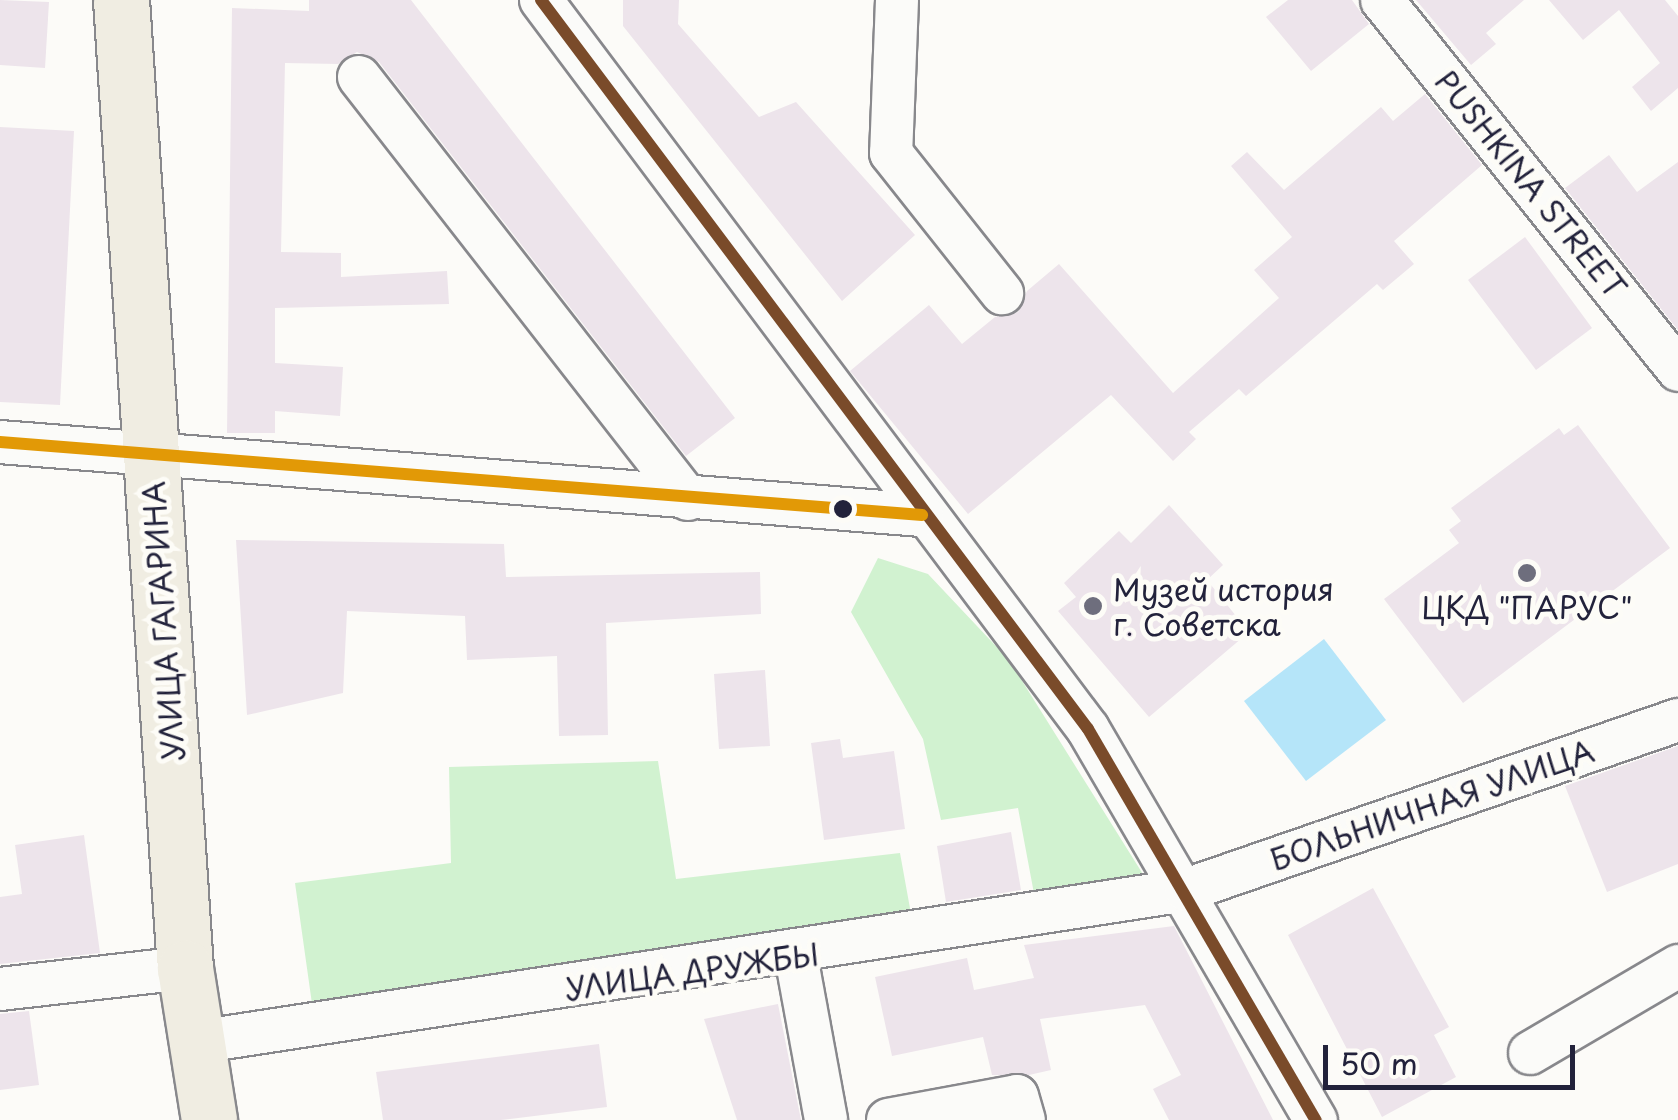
<!DOCTYPE html>
<meta charset="utf-8">
<style>
body{margin:0}
#map{position:relative;width:1678px;height:1120px;overflow:hidden;background:#fcfbf8;font-family:"Playpen Sans",sans-serif}
div>[style]{position:absolute}
.green>*{inset:0;background:#d1f2d0}
.water>*{inset:0;background:#b5e5f9}
.building>*{inset:0;background:#ede4eb}
.roads{filter:drop-shadow(2px 0 #88888c) drop-shadow(-2px 0 #88888c) drop-shadow(0 2px #88888c) drop-shadow(0 -2px #88888c)}
.minor>*{height:42px;margin:-21px;padding:0 21px;transform-origin:21px;border-radius:21px;background:#fbfbf9}
.major>*{height:55px;margin:-27.5px;padding:0 27.5px;transform-origin:27.5px;border-radius:27.5px;background:#f0ede2}
.bus-1>*{height:12px;margin:-6px;padding:0 6px;transform-origin:6px;border-radius:6px;background:#7a4b2a}
.bus-2>*{height:12px;margin:-6px;padding:0 6px;transform-origin:6px;border-radius:6px;background:#e29906}
.dots>*{width:28px;height:28px;translate:-50% -50%;box-sizing:border-box;border:5px solid #fdfcf7;border-radius:50%}
span{translate:-50% -50%;white-space:nowrap;text-align:center;line-height:1.15;-webkit-text-stroke:10px #fdfcf7;paint-order:stroke}
.street-label{font-size:30px;color:#22223b}
.poi-label{font-size:30px;color:#22223b}
.left{translate:0 -50%;text-align:left}
.scale{position:absolute;left:1323px;top:1045px;width:252px;height:45px;box-sizing:border-box;border:5px solid #22223b;border-top:0;padding-left:12px;font-size:30px;line-height:35px;white-space:nowrap;color:#22223b;-webkit-text-stroke:8px #fdfcf7;paint-order:stroke}
</style>
<div id="map">
<div class="green">
<div style="clip-path:polygon(878px 558px,928px 574px,1009px 660px,1156px 895px,1038px 915px,1018px 808px,941px 820px,923px 739px,851px 612px)"></div>
<div style="clip-path:polygon(658px 761px,676px 879px,900px 853px,915px 936px,315px 1025px,295px 883px,451px 863px,449px 767px)"></div>
</div>
<div class="water">
<div style="clip-path:polygon(1324px 639px,1386px 720px,1306px 781px,1244px 701px)"></div>
</div>
<div class="building">
<div style="clip-path:polygon(0 0,49px 2px,45px 68px,0 65px)"></div>
<div style="clip-path:polygon(309px 0,411px 0,735px 418px,686px 456px,379px 62px,357px 52px,338px 64px,285px 63px,281px 252px,341px 253px,341px 277px,447px 271px,449px 304px,275px 308px,275px 363px,343px 367px,340px 416px,275px 411px,275px 433px,227px 433px,232px 8px,309px 11px)"></div>
<div style="clip-path:polygon(623px 0,679px 0,678px 24px,759px 117px,796px 102px,915px 235px,842px 301px,623px 26px)"></div>
<div style="clip-path:polygon(1288px 0,1352px 0,1369px 24px,1311px 71px,1266px 17px)"></div>
<div style="clip-path:polygon(1416px 0,1524px 0,1486px 33px,1496px 44px,1471px 65px)"></div>
<div style="clip-path:polygon(1549px 0,1665px 0,1678px 16px,1678px 88px,1651px 111px,1632px 87px,1660px 63px,1619px 10px,1583px 40px)"></div>
<div style="clip-path:polygon(1425px 94px,1482px 165px,1394px 241px,1414px 264px,1383px 290px,1377px 284px,1246px 396px,1239px 389px,1189px 432px,1196px 439px,1173px 461px,1111px 395px,968px 514px,850px 371px,929px 305px,962px 344px,995px 317px,1018px 312px,1027px 291px,1059px 264px,1173px 393px,1279px 298px,1254px 270px,1292px 237px,1231px 166px,1247px 152px,1284px 190px,1381px 107px,1393px 121px)"></div>
<div style="clip-path:polygon(0 127px,74px 131px,60px 405px,0 402px)"></div>
<div style="clip-path:polygon(1609px 155px,1637px 192px,1678px 162px,1678px 330px,1565px 188px)"></div>
<div style="clip-path:polygon(1525px 237px,1592px 328px,1536px 370px,1468px 280px)"></div>
<div style="clip-path:polygon(1578px 425px,1670px 548px,1463px 703px,1384px 599px,1459px 543px,1449px 530px,1461px 521px,1451px 508px,1559px 428px,1564px 435px)"></div>
<div style="clip-path:polygon(1169px 505px,1223px 565px,1207px 580px,1249px 632px,1149px 717px,1058px 611px,1076px 597px,1064px 583px,1119px 531px,1131px 543px)"></div>
<div style="clip-path:polygon(236px 540px,504px 544px,506px 577px,760px 572px,761px 614px,606px 623px,608px 735px,559px 736px,557px 656px,467px 660px,465px 616px,347px 611px,343px 693px,247px 715px)"></div>
<div style="clip-path:polygon(765px 670px,770px 746px,719px 749px,714px 674px)"></div>
<div style="clip-path:polygon(840px 739px,843px 758px,894px 751px,905px 829px,824px 840px,811px 743px)"></div>
<div style="clip-path:polygon(1678px 746px,1678px 864px,1607px 892px,1565px 786px)"></div>
<div style="clip-path:polygon(1011px 832px,1021px 890px,946px 902px,937px 846px)"></div>
<div style="clip-path:polygon(84px 835px,100px 953px,0 964px,0 897px,22px 894px,15px 845px)"></div>
<div style="clip-path:polygon(1373px 888px,1449px 1027px,1434px 1035px,1456px 1077px,1382px 1117px,1288px 935px)"></div>
<div style="clip-path:polygon(1174px 926px,1273px 1120px,1169px 1120px,1153px 1089px,1181px 1075px,1145px 1005px,1040px 1019px,1051px 1070px,1029px 1075px,992px 1075px,983px 1037px,892px 1056px,875px 977px,967px 958px,974px 990px,1034px 978px,1024px 945px)"></div>
<div style="clip-path:polygon(778px 1004px,801px 1120px,737px 1120px,704px 1019px)"></div>
<div style="clip-path:polygon(29px 1011px,39px 1085px,0 1090px,0 1014px)"></div>
<div style="clip-path:polygon(599px 1044px,607px 1107px,501px 1120px,383px 1120px,376px 1072px)"></div>
</div>
<div class="roads">
<div class="minor">
<div style="left:541px;top:0;width:911px;rotate:53.12deg"></div>
<div style="left:1088px;top:729px;width:453px;rotate:59.8deg"></div>
<div style="left:897px;top:0;width:153px;rotate:92.2deg"></div>
<div style="left:891px;top:153px;width:179px;rotate:51.6deg"></div>
<div style="left:1382px;top:0;width:474px;rotate:51.3deg"></div>
<div style="left:359px;top:77px;width:535px;rotate:52.06deg"></div>
<div style="left:0;top:442px;width:925px;rotate:4.53deg"></div>
<div style="left:796px;top:956px;width:167px;rotate:79.6deg"></div>
<div style="left:0;top:989px;width:186px;rotate:-6.5deg"></div>
<div style="left:197px;top:1042px;width:1001px;rotate:-8.74deg"></div>
<div style="left:1186px;top:890px;width:521px;rotate:-19.06deg"></div>
<div style="left:1530px;top:1053px;width:172px;rotate:-30.4deg"></div>
<div style="left:888px;top:1120px;width:131px;rotate:-10.5deg"></div>
<div style="left:1017px;top:1096px;width:25px;rotate:74deg"></div>
</div>
<div class="major">
<div style="left:121px;top:0;width:970px;rotate:86.22deg"></div>
<div style="left:185px;top:968px;width:154px;rotate:81deg"></div>
</div>
</div>
<div class="bus-1">
<div style="left:541px;top:0;width:911px;rotate:53.12deg"></div>
<div style="left:1088px;top:729px;width:453px;rotate:59.8deg"></div>
</div>
<div class="bus-2">
<div style="left:0;top:442px;width:925px;rotate:4.53deg"></div>
</div>
<div class="dots">
<div style="left:843px;top:509px;background:#22223b"></div>
<div style="left:1527px;top:573px;background:#6e6e7d"></div>
<div style="left:1093px;top:606px;background:#6e6e7d"></div>
</div>
<div class="street-label">
<span style="left:1531px;top:184px;rotate:51deg">PUSHKINA STREET</span>
<span style="left:163px;top:621px;rotate:-94deg">УЛИЦА ГАГАРИНА</span>
<span style="left:1432px;top:805px;rotate:-19deg">БОЛЬНИЧНАЯ УЛИЦА</span>
<span style="left:692px;top:971px;rotate:-8deg">УЛИЦА ДРУЖБЫ</span>
</div>
<div class="poi-label">
<span class="left" style="left:1113px;top:606px">Музей история<br>г. Советска</span>
<span style="left:1527px;top:607px">ЦКД "ПАРУС"</span>
</div>
<div class="scale">50 m</div>
</div>
